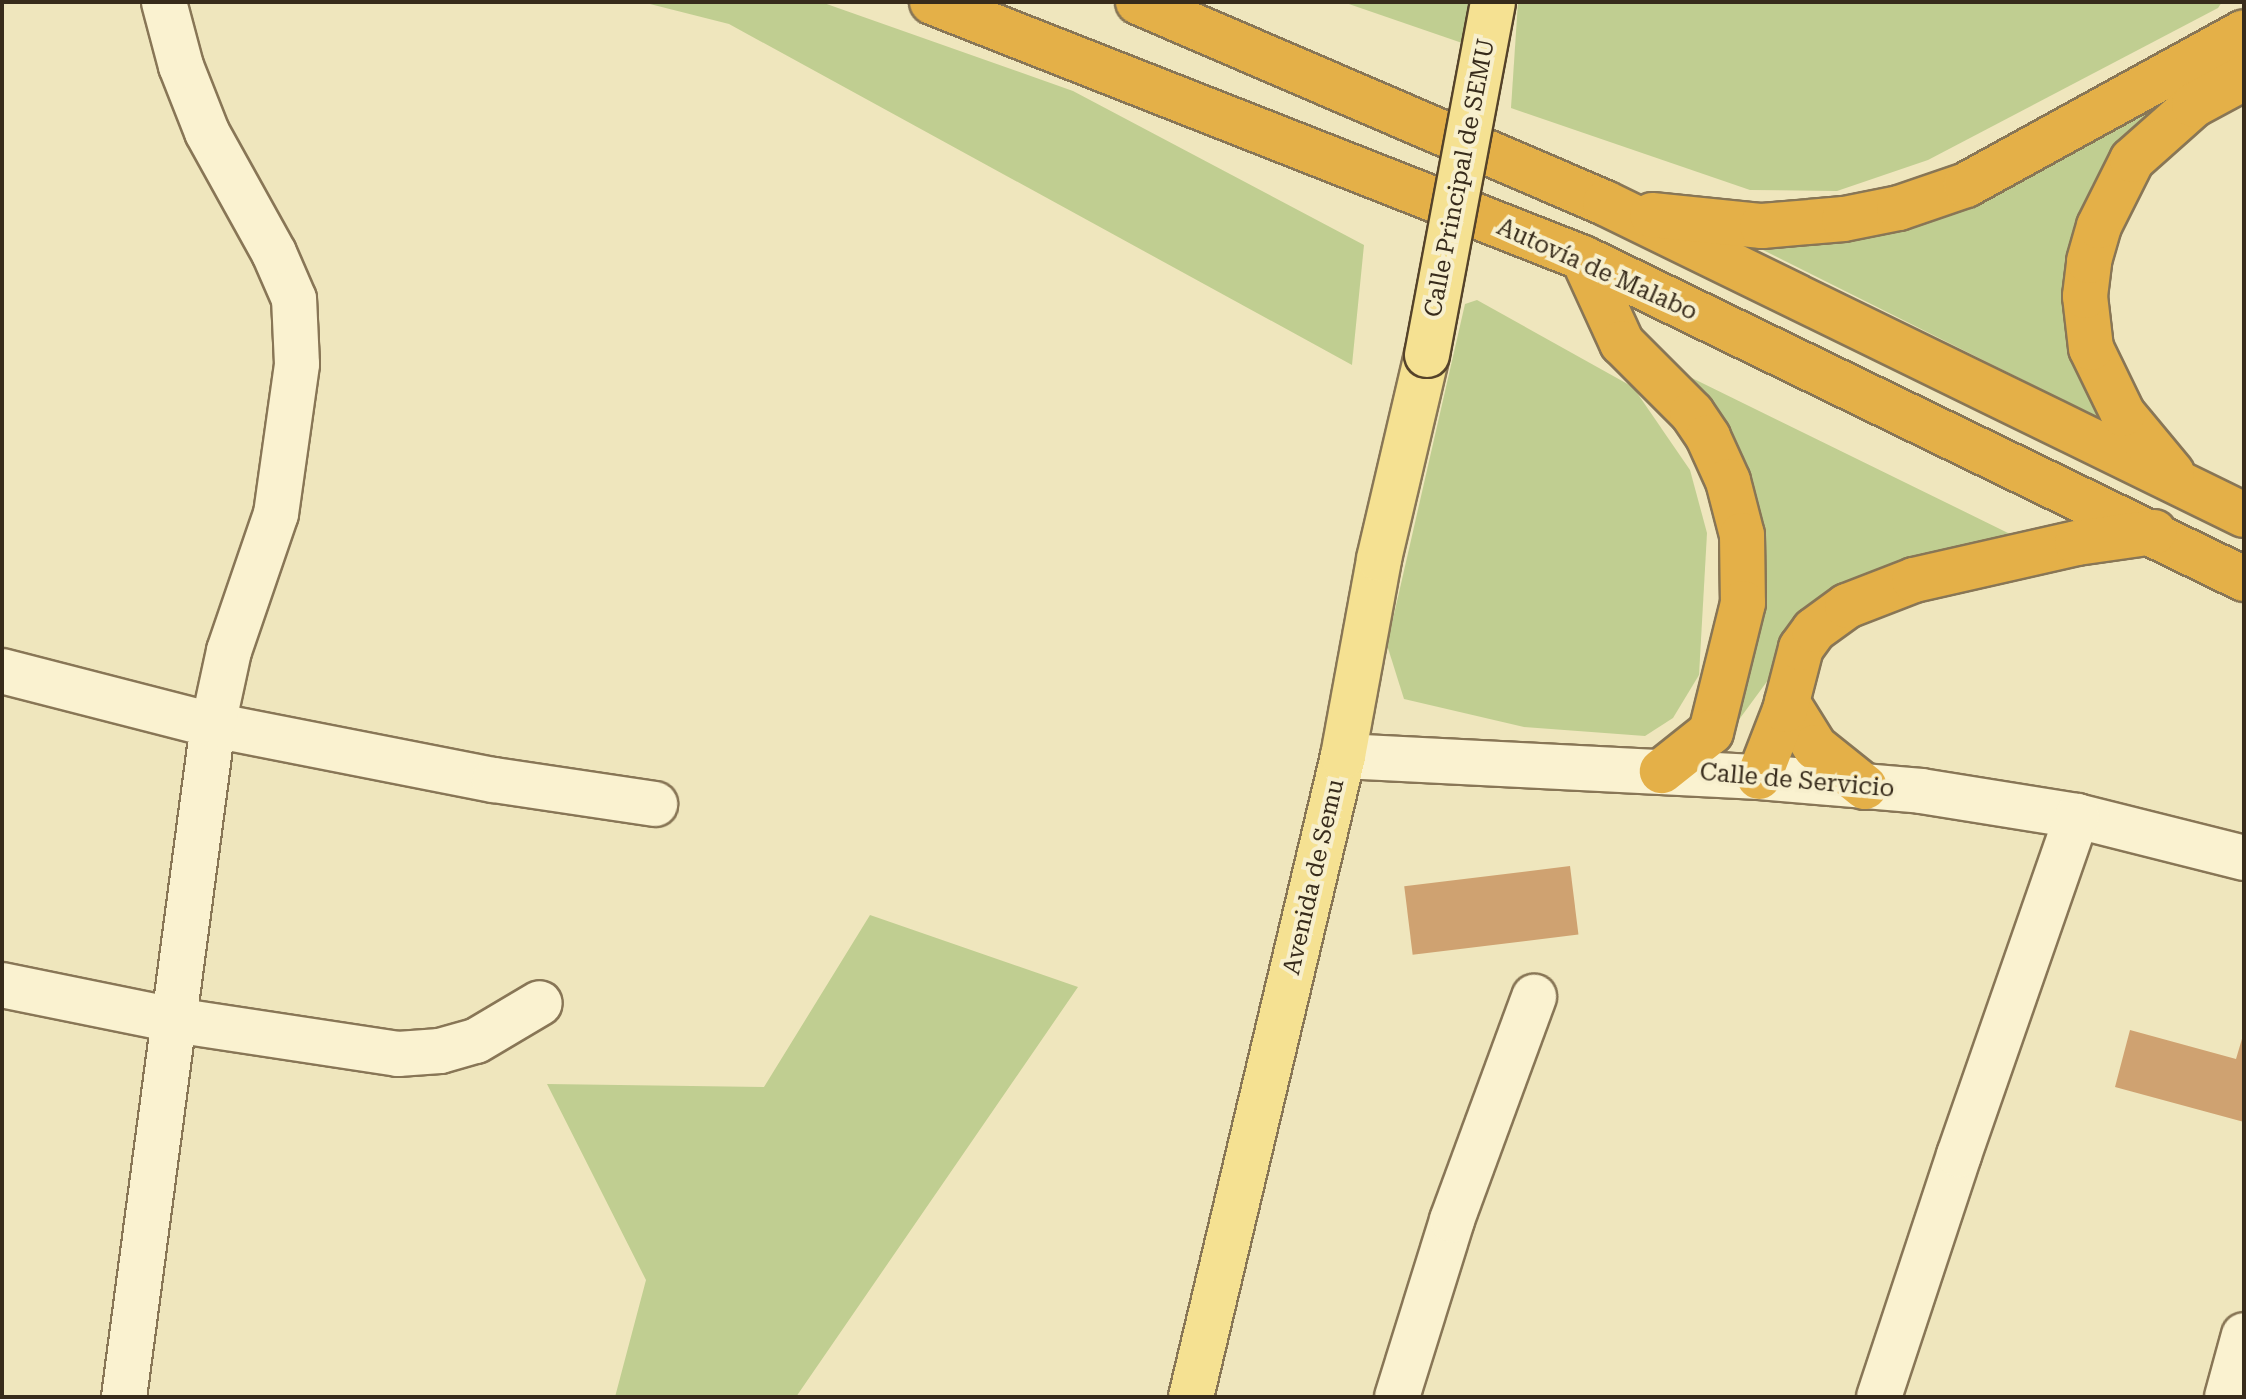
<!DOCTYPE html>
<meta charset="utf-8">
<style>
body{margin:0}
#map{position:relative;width:2246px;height:1399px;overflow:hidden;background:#efe6bd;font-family:"Roboto Serif",serif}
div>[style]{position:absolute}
.green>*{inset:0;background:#c0ce91}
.building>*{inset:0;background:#cfa271;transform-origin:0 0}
.roads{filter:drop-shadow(2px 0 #887656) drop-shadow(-2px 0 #887656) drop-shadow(0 2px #887656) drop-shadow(0 -2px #887656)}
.minor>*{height:44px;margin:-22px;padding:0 22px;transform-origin:22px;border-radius:22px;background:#faf2d0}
.major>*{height:44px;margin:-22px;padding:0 22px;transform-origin:22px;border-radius:22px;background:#f5e192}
.highway>*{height:44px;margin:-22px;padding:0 22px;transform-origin:22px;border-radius:22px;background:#e4b048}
.bridges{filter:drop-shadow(2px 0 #55432a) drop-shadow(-2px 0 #55432a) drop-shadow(0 2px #55432a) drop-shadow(0 -2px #55432a)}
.major-bridge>*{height:44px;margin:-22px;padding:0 22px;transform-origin:22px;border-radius:22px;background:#f5e192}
span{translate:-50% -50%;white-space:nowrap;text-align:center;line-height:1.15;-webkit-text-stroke:8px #f7efcd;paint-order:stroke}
.street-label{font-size:24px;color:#372b1b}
.frame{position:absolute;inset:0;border:4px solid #372b1b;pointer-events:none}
</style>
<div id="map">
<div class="green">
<i style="clip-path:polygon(642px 2px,821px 2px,1073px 91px,1364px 245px,1352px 365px,729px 24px)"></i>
<i style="clip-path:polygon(1343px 2px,1483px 2px,1465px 44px)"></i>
<i style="clip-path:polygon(1518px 2px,2222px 2px,2218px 8px,1928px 160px,1837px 191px,1750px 190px,1511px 108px)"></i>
<i style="clip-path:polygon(2244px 53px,2151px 110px,2092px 185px,2069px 256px,2109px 423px,1721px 229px,1860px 223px)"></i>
<i style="clip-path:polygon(1477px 300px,1633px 387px,1690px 470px,1707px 533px,1699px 675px,1673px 718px,1645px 736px,1524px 727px,1404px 699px,1387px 645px,1465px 304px)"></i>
<i style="clip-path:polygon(1639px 352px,2053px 555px,1821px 608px,1738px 721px,1757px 549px)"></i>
<i style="clip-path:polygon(870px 915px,1078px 987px,796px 1397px,615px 1397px,646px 1280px,547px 1084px,764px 1087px)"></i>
</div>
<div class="building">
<i style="left:1570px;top:866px;width:69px;height:167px;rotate:83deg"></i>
<i style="clip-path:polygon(2130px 1030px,2236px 1059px,2244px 1032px,2244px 1122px,2115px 1087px)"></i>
</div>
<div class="roads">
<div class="minor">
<i style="left:2px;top:671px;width:218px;rotate:14.4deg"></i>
<i style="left:213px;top:725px;width:286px;rotate:11.1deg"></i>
<i style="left:494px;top:780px;width:163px;rotate:8.5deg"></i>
<i style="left:1343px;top:756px;width:417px;rotate:2.9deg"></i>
<i style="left:1759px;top:777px;width:163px;rotate:4.9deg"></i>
<i style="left:1921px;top:791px;width:158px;rotate:9.1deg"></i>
<i style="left:2077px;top:816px;width:172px;rotate:14.1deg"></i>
<i style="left:2px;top:985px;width:176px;rotate:11.5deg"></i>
<i style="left:174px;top:1020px;width:227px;rotate:8.6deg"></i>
<i style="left:398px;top:1054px;width:42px;rotate:-4.1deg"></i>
<i style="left:440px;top:1051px;width:37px;rotate:-16deg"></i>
<i style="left:476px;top:1041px;width:74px;rotate:-30.7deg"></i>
<i style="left:124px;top:1397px;width:678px;rotate:-82.46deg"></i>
<i style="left:213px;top:725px;width:76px;rotate:-77.8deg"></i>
<i style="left:229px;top:651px;width:145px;rotate:-71.1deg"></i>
<i style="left:276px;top:514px;width:151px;rotate:-82deg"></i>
<i style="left:297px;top:364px;width:65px;rotate:-92.6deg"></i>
<i style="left:294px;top:299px;width:50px;rotate:-113.5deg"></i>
<i style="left:274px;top:253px;width:138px;rotate:-119deg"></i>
<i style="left:207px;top:132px;width:71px;rotate:-111.5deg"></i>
<i style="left:181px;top:66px;width:66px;rotate:-104.9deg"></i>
<i style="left:1397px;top:1397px;width:185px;rotate:-72.7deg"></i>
<i style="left:1452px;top:1220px;width:238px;rotate:-69.8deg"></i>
<i style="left:1879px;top:1397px;width:255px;rotate:-71.7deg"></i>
<i style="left:1959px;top:1155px;width:359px;rotate:-70.8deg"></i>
<i style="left:2227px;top:1397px;width:64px;rotate:-74.7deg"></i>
</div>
<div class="major">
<i style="left:1191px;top:1397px;width:659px;rotate:-76.66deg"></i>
<i style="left:1343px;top:756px;width:200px;rotate:-79.6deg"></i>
<i style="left:1379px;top:559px;width:210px;rotate:-76.8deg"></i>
</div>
<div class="highway">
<i style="left:932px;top:2px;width:700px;rotate:21.47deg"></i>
<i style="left:1583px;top:258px;width:735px;rotate:25.9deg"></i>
<i style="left:1138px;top:2px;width:508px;rotate:23.29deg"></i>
<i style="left:1605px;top:203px;width:711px;rotate:26.02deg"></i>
<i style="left:1652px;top:215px;width:111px;rotate:5.7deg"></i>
<i style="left:1762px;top:226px;width:82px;rotate:-4.9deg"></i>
<i style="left:1844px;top:219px;width:56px;rotate:-11.3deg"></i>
<i style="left:1899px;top:208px;width:71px;rotate:-18.9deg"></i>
<i style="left:1966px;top:185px;width:317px;rotate:-28.8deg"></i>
<i style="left:1583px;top:258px;width:94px;rotate:65.4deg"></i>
<i style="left:1622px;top:343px;width:99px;rotate:45deg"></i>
<i style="left:1692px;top:413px;width:29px;rotate:56deg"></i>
<i style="left:1708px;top:437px;width:48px;rotate:65.6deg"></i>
<i style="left:1728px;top:481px;width:56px;rotate:75.5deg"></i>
<i style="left:1742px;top:535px;width:68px;rotate:89.2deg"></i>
<i style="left:1743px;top:603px;width:133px;rotate:103.9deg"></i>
<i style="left:1711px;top:732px;width:63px;rotate:141.5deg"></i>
<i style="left:2172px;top:473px;width:77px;rotate:-129.7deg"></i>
<i style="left:2123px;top:414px;width:73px;rotate:-115.9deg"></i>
<i style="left:2091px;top:348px;width:52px;rotate:-96.6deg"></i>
<i style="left:2085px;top:296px;width:35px;rotate:-83deg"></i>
<i style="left:2089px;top:261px;width:36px;rotate:-74deg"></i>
<i style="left:2099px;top:226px;width:74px;rotate:-63.4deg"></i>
<i style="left:2132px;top:160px;width:83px;rotate:-41.6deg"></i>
<i style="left:2194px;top:105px;width:57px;rotate:-28.4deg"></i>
<i style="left:1787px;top:702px;width:53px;rotate:58.1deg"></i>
<i style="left:1815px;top:747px;width:64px;rotate:38.7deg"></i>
<i style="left:1759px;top:777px;width:72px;rotate:-68.8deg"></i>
<i style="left:1785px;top:710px;width:64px;rotate:-75.5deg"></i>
<i style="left:1801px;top:648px;width:22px;rotate:-54deg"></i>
<i style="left:1814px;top:630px;width:41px;rotate:-36deg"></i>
<i style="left:1847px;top:606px;width:72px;rotate:-21.2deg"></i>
<i style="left:1914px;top:580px;width:167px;rotate:-12.8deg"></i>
<i style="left:2077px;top:543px;width:78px;rotate:-8.1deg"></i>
</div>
</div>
<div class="bridges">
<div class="major-bridge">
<i style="left:1427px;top:355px;width:358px;rotate:-79.4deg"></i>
</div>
</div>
<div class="street-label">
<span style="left:1460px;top:178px;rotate:-79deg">Calle Principal de SEMU</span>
<span style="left:1597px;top:270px;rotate:24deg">Autovía de Malabo</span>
<span style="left:1797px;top:781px;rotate:5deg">Calle de Servicio</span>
<span style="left:1314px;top:877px;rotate:-77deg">Avenida de Semu</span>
</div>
<div class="frame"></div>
</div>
